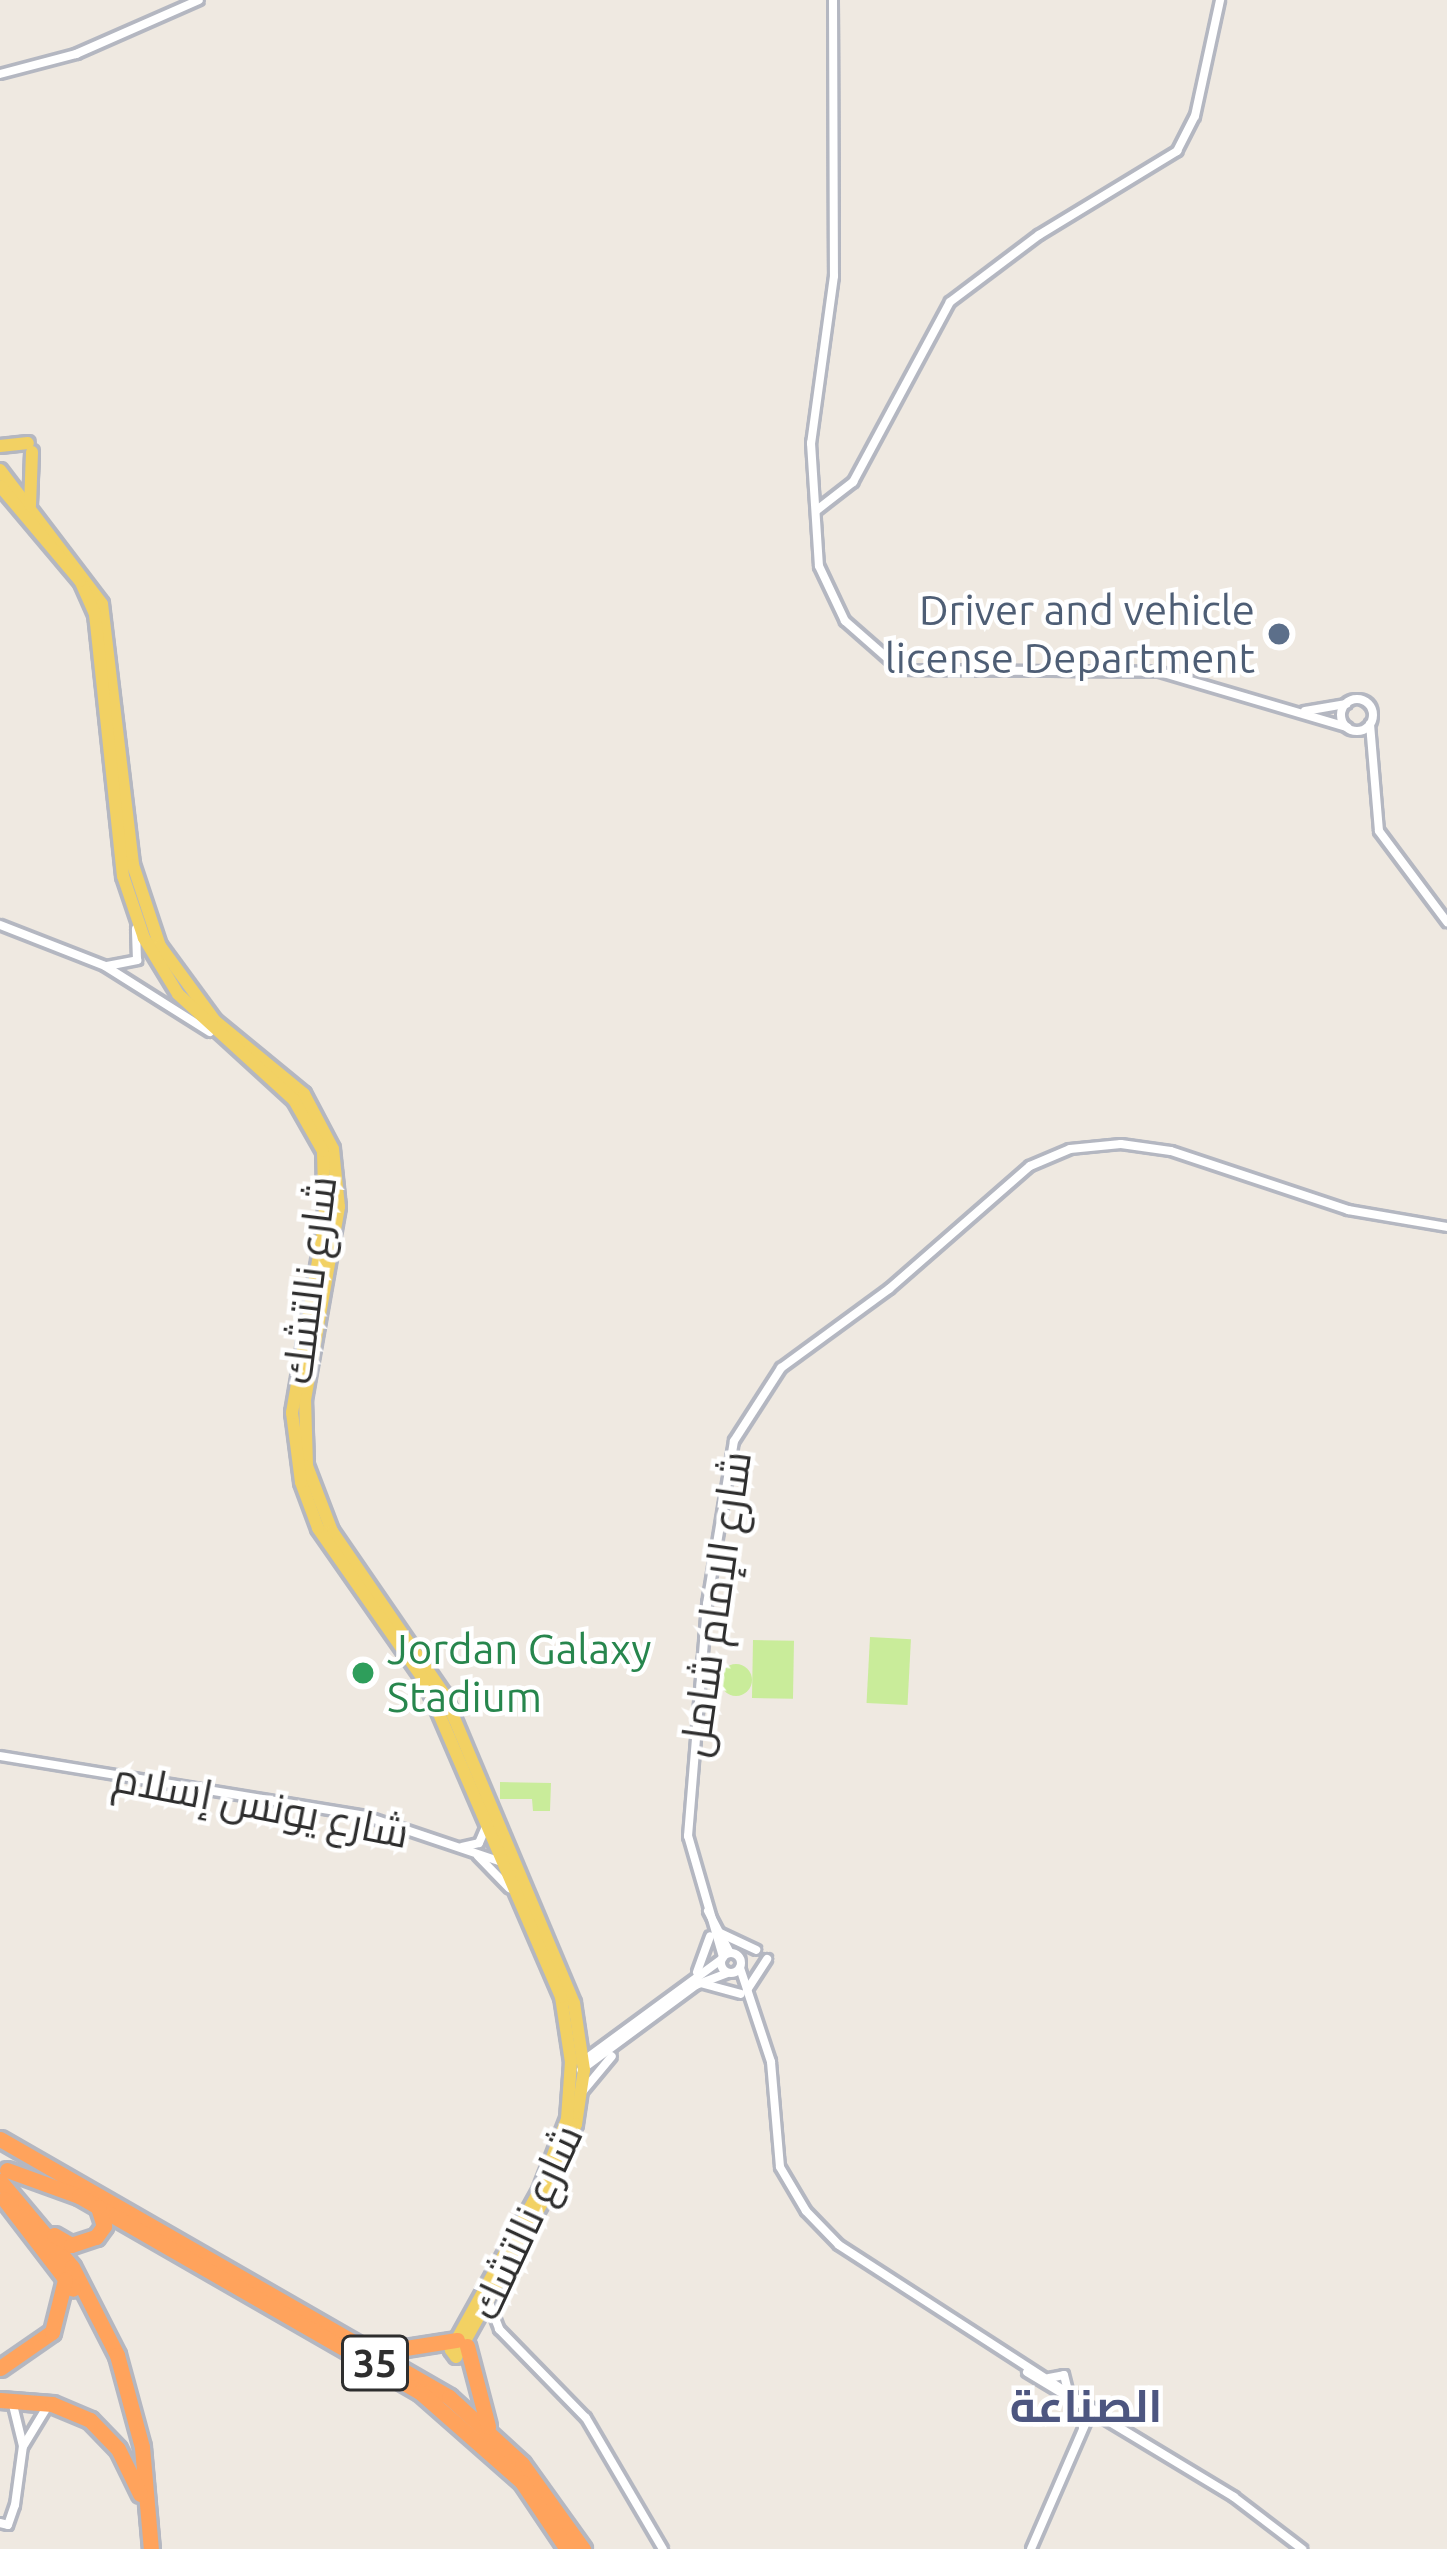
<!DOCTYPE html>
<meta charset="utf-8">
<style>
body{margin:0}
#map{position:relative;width:1447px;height:2549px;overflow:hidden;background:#efe9e1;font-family:Ubuntu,Cairo,sans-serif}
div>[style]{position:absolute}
.pitch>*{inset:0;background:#c9ec9a;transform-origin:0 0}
.round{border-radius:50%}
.roads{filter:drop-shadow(3px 0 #b4b7c1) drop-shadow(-3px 0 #b4b7c1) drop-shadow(0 3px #b4b7c1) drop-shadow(0 -3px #b4b7c1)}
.minor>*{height:8px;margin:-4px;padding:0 4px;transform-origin:4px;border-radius:4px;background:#fff}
.minor>.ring{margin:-4px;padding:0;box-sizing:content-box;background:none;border:8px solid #fff;border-radius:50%}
.major>*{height:12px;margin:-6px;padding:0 6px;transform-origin:6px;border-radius:6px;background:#f2d163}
.highway>*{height:15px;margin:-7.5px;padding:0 7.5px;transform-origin:7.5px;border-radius:7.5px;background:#ffa35c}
.dots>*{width:33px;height:33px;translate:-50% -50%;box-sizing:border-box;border:6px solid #fff;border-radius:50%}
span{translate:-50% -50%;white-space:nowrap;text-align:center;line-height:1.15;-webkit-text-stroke:9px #fff;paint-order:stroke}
.shield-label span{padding:3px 9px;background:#fff;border:3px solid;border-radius:9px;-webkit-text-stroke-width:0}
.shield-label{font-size:39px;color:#2e2e2e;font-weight:700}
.service-label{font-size:42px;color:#4e5e75}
.right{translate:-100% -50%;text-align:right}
.street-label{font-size:42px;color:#2e2e2e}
.leisure-label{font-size:42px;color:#27864d}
.left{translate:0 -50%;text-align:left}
.neighbourhood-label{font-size:45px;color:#4d5680;font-weight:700}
</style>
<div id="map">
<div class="pitch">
<i style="left:870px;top:1637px;width:41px;height:66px;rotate:3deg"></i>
<i style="left:753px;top:1640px;width:41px;height:58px;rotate:1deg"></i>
<i class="round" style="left:720px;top:1664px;width:32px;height:32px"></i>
<i style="clip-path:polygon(500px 1782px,551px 1783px,550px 1811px,533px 1811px,532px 1799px,500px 1799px)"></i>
</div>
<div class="roads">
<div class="minor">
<i style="left:833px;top:0;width:276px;rotate:89.8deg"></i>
<i style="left:834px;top:276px;width:169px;rotate:97.8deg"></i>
<i style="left:811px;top:443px;width:123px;rotate:86.3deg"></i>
<i style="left:819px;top:566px;width:61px;rotate:64.7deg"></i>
<i style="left:845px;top:621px;width:74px;rotate:41.2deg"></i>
<i style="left:901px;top:670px;width:259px;rotate:0.4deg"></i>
<i style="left:1160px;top:672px;width:195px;rotate:16.4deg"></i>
<i style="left:0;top:74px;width:79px;rotate:-14.7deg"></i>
<i style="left:76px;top:54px;width:134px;rotate:-23.7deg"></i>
<i style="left:817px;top:510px;width:46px;rotate:-37.9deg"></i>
<i style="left:853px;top:482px;width:204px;rotate:-61.7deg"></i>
<i style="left:950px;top:302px;width:111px;rotate:-37deg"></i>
<i style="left:1039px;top:235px;width:162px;rotate:-31.3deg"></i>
<i style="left:1177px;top:151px;width:39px;rotate:-63deg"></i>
<i style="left:1195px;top:116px;width:119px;rotate:-77.8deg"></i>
<i class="ring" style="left:1341px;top:699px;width:24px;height:24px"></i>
<i style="left:1305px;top:711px;width:42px;rotate:-9.7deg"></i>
<i style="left:1370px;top:724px;width:107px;rotate:85.2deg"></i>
<i style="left:1379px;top:831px;width:114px;rotate:53.2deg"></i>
<i style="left:0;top:925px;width:113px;rotate:21.3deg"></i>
<i style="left:105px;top:966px;width:124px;rotate:32.2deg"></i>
<i style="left:107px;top:966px;width:31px;rotate:-11deg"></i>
<i style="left:137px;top:960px;width:31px;rotate:-92deg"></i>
<i style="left:0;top:1756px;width:370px;rotate:9.3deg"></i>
<i style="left:365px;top:1816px;width:145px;rotate:18.6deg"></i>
<i style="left:462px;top:1847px;width:17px;rotate:-13deg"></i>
<i style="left:479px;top:1843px;width:15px;rotate:-67deg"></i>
<i style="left:478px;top:1856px;width:45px;rotate:45.9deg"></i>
<i style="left:708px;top:1911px;width:47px;rotate:62.4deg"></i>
<i style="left:720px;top:1933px;width:40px;rotate:25deg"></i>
<i class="ring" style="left:721px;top:1953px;width:12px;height:12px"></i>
<i style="left:723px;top:1957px;width:126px;rotate:-106.1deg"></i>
<i style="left:688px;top:1836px;width:233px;rotate:-85.3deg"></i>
<i style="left:707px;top:1604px;width:165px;rotate:-80.6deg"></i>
<i style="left:734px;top:1441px;width:87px;rotate:-57.2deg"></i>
<i style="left:781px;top:1368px;width:134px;rotate:-36.2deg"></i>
<i style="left:889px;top:1289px;width:187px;rotate:-41.1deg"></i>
<i style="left:1030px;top:1166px;width:43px;rotate:-23deg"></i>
<i style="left:1070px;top:1149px;width:51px;rotate:-5.6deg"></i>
<i style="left:1121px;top:1144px;width:50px;rotate:8deg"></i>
<i style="left:1171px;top:1151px;width:187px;rotate:18.4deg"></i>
<i style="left:1348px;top:1210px;width:100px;rotate:9.7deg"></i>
<i style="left:740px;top:1968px;width:99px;rotate:71.7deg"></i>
<i style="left:771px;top:2062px;width:105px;rotate:85.1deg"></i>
<i style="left:780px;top:2167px;width:51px;rotate:59.4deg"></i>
<i style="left:806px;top:2211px;width:47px;rotate:45.9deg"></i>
<i style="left:839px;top:2245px;width:331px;rotate:32.9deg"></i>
<i style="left:697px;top:1972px;width:38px;rotate:-70deg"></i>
<i style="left:704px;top:1984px;width:38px;rotate:15deg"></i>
<i style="left:747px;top:1990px;width:37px;rotate:-57deg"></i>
<i style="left:583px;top:2061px;width:172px;rotate:-36.3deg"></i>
<i style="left:581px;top:2070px;width:143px;rotate:-36.5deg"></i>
<i style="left:696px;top:1985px;width:33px;rotate:-21deg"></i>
<i style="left:583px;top:2091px;width:45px;rotate:-50.4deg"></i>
<i style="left:490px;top:2305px;width:26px;rotate:69deg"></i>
<i style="left:499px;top:2329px;width:124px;rotate:45.7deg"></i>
<i style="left:586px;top:2418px;width:152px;rotate:59.6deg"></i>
<i style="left:1027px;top:2372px;width:242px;rotate:31.1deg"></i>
<i style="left:1234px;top:2497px;width:86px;rotate:37.4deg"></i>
<i style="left:1049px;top:2378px;width:15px;rotate:-11deg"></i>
<i style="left:1064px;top:2375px;width:16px;rotate:76deg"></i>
<i style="left:24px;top:2445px;width:44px;rotate:-58.8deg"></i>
<i style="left:0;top:2523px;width:8px;rotate:14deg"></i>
<i style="left:8px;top:2525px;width:21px;rotate:-71deg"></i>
<i style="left:15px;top:2505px;width:60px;rotate:-82.3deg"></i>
<i style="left:23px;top:2446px;width:46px;rotate:-103.7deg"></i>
<i style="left:1031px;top:2549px;width:148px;rotate:-66.5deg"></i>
</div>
<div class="major">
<i style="left:0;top:446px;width:28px;rotate:-6deg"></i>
<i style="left:0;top:470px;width:168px;rotate:52.7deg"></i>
<i style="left:102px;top:604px;width:263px;rotate:83.2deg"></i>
<i style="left:133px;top:865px;width:85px;rotate:71.6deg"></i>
<i style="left:160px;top:946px;width:93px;rotate:53.7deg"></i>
<i style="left:215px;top:1021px;width:115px;rotate:39.4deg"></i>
<i style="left:304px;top:1094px;width:62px;rotate:62.2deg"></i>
<i style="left:333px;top:1149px;width:58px;rotate:84.1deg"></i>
<i style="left:339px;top:1207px;width:195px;rotate:100deg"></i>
<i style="left:305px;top:1399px;width:67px;rotate:88.3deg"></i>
<i style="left:307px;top:1466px;width:70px;rotate:69deg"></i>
<i style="left:332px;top:1531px;width:198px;rotate:55.5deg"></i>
<i style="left:444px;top:1694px;width:335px;rotate:67.2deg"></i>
<i style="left:574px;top:2003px;width:68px;rotate:81.5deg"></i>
<i style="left:584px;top:2070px;width:55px;rotate:98.4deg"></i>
<i style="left:576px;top:2124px;width:78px;rotate:112.6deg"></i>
<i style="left:546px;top:2196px;width:184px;rotate:119.2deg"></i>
<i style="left:456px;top:2357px;width:9px;rotate:-126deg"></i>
<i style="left:451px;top:2350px;width:182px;rotate:-61deg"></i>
<i style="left:539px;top:2191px;width:77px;rotate:-68.7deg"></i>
<i style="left:567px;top:2119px;width:57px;rotate:-86deg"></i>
<i style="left:571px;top:2062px;width:66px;rotate:-98.7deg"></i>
<i style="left:561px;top:1997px;width:342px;rotate:-113.3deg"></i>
<i style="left:426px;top:1683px;width:189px;rotate:-124.9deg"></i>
<i style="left:318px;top:1528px;width:49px;rotate:-110.3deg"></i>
<i style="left:301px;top:1482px;width:70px;rotate:-97.4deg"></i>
<i style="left:292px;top:1413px;width:196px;rotate:-80.3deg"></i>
<i style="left:325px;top:1220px;width:69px;rotate:-91.7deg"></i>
<i style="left:323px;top:1151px;width:59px;rotate:-119.6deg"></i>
<i style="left:294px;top:1100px;width:157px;rotate:-137.6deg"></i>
<i style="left:178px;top:994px;width:66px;rotate:-121.3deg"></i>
<i style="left:144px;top:938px;width:65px;rotate:-108.7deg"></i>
<i style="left:123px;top:876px;width:263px;rotate:-96.1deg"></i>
<i style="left:95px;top:614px;width:36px;rotate:-114deg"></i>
<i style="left:80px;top:581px;width:124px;rotate:-130.1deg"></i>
<i style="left:30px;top:505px;width:53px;rotate:-87.8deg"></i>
</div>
<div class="highway">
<i style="left:0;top:2139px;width:518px;rotate:29.88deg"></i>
<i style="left:449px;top:2397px;width:99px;rotate:42.5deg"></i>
<i style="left:522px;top:2464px;width:105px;rotate:54.3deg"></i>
<i style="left:7px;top:2170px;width:77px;rotate:19.9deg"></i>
<i style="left:79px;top:2196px;width:393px;rotate:29.9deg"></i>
<i style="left:420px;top:2392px;width:136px;rotate:41.4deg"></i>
<i style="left:522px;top:2482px;width:81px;rotate:56.1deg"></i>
<i style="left:0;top:2181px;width:112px;rotate:50.1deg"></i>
<i style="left:72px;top:2267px;width:99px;rotate:62.9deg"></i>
<i style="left:117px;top:2355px;width:95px;rotate:74.8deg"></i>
<i style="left:142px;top:2447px;width:102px;rotate:85deg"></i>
<i style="left:4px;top:2199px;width:113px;rotate:52.5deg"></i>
<i style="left:54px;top:2235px;width:20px;rotate:30deg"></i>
<i style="left:71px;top:2245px;width:26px;rotate:-18deg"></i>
<i style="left:96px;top:2237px;width:14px;rotate:-54deg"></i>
<i style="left:104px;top:2226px;width:20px;rotate:-108deg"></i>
<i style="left:467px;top:2346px;width:83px;rotate:75.3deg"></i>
<i style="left:380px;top:2352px;width:78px;rotate:-8.9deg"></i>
<i style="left:0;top:2368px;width:63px;rotate:-34.7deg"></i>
<i style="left:52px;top:2332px;width:54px;rotate:-76deg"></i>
<i style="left:0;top:2400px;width:52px;rotate:4.4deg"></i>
<i style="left:52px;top:2404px;width:41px;rotate:22.8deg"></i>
<i style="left:90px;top:2420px;width:40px;rotate:46deg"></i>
<i style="left:118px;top:2449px;width:50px;rotate:63.9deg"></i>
</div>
</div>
<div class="dots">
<i style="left:1279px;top:634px;background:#5c6f8a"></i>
<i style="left:363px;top:1673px;background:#2e9e5b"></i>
</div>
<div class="shield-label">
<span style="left:375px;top:2363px">35</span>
</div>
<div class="service-label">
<span class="right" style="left:1255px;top:634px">Driver and vehicle<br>license Department</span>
</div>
<div class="street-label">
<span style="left:309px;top:1280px;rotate:-83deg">شارع نالتشك</span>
<span style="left:715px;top:1604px;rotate:-82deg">شارع الإمام شامل</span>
<span style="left:261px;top:1805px;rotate:11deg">شارع يونس إسلام</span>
<span style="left:526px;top:2222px;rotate:-65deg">شارع نالتشك</span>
</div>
<div class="leisure-label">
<span class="left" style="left:387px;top:1673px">Jordan Galaxy<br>Stadium</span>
</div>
<div class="neighbourhood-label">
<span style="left:1086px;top:2406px">الصناعة</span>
</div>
</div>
